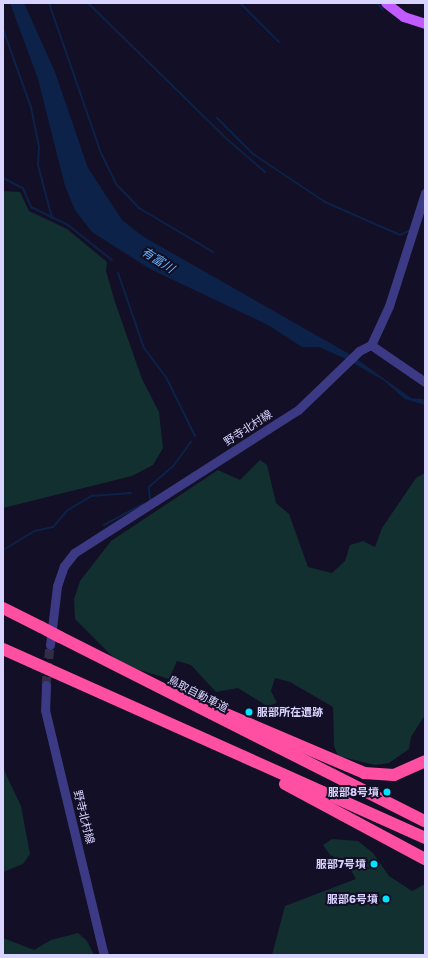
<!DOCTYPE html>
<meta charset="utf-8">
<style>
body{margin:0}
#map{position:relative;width:428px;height:958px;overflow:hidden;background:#130f26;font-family:"Golos Text","Noto Sans JP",sans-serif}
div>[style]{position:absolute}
.green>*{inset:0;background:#12302f}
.water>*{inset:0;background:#0c2248}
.stream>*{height:2px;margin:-1px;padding:0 1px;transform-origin:1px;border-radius:1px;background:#0c2248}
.minor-tunnel>*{height:9px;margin-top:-4.5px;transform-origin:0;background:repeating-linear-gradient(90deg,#312d47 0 9px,transparent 0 13.5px)}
.minor>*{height:9px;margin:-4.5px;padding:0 4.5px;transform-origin:4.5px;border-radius:4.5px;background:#3d3a85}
.major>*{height:10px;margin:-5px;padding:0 5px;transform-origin:5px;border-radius:5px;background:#c25bff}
.highway>*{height:12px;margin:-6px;padding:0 6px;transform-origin:6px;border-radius:6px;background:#ff4fa3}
.highway-bridge>*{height:12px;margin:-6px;padding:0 6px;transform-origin:6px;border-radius:6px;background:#ff4fa3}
.dots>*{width:11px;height:11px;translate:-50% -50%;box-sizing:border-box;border:2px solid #130f26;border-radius:50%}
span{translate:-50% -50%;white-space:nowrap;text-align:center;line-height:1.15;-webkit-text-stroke:4px #130f26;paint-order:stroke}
.street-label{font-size:11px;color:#d9d4ff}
.poi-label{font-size:11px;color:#d9d4ff;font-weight:700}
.left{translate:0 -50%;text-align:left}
.right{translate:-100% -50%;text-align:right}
.water-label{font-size:12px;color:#62b6ff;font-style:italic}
.frame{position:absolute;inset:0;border:4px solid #d9d4ff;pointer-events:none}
</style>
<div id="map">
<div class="green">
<i style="clip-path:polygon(3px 191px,20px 192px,29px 211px,67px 229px,107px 262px,106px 271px,115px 302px,142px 379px,159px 412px,163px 448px,153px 465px,132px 476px,3px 508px)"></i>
<i style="clip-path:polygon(260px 460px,267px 465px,276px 503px,289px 514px,308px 567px,332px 573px,345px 561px,350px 545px,363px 541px,375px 547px,382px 528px,416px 478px,425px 473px,425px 715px,411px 737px,409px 749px,389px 763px,375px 765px,338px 756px,334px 746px,333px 707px,290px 682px,275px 678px,271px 691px,277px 703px,267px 706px,238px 688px,216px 692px,191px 665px,177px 661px,169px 679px,120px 664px,75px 619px,74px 599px,80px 581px,111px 541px,218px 470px,240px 480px)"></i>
<i style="clip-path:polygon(3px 768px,21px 806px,30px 854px,23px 864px,3px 872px)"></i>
<i style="clip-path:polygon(332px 839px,358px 841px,373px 853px,389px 876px,412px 891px,425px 884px,425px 955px,272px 955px,285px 906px,356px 879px,347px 863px,330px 855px,323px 845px)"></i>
<i style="clip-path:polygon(78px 933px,87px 941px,94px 955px,3px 955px,3px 938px,34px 950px,51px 940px)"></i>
</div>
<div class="water">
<i style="clip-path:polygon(10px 3px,24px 3px,55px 72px,88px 168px,122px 220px,144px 237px,351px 355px,411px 398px,423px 399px,425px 405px,405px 399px,383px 380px,346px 359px,319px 347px,302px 347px,268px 325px,150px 269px,92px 232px,75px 210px,65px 186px,38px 79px)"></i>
</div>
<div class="stream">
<i style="left:49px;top:3px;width:159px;rotate:70.9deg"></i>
<i style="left:101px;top:153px;width:34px;rotate:64deg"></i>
<i style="left:116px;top:184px;width:33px;rotate:46deg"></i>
<i style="left:139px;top:208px;width:86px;rotate:30.7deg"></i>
<i style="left:88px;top:3px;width:196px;rotate:44.4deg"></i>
<i style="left:228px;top:140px;width:49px;rotate:40.9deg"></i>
<i style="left:240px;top:3px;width:55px;rotate:45deg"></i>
<i style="left:377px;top:3px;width:9px;rotate:49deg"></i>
<i style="left:3px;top:29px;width:83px;rotate:70.3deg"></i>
<i style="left:31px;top:107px;width:41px;rotate:78.7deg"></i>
<i style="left:39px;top:147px;width:18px;rotate:93deg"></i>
<i style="left:38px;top:165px;width:55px;rotate:75.2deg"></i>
<i style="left:217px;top:118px;width:51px;rotate:45deg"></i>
<i style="left:253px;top:154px;width:87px;rotate:33.7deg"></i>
<i style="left:325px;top:202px;width:82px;rotate:23.7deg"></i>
<i style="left:400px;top:235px;width:10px;rotate:-24deg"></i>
<i style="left:3px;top:178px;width:22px;rotate:27deg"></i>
<i style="left:23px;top:188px;width:21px;rotate:67deg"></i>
<i style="left:31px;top:207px;width:41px;rotate:25.9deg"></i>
<i style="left:68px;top:225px;width:56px;rotate:38.5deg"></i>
<i style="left:118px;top:273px;width:79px;rotate:70.9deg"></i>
<i style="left:144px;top:348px;width:36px;rotate:53deg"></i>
<i style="left:166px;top:377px;width:66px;rotate:63.8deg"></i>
<i style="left:150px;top:499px;width:12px;rotate:-95deg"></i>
<i style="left:149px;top:487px;width:33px;rotate:-41deg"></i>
<i style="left:174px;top:465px;width:29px;rotate:-54deg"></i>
<i style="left:104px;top:525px;width:44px;rotate:-28.3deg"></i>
<i style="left:3px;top:550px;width:37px;rotate:-31deg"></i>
<i style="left:35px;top:531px;width:18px;rotate:-13deg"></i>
<i style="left:53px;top:527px;width:23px;rotate:-49deg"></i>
<i style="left:68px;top:510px;width:27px;rotate:-31deg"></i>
<i style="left:91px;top:496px;width:40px;rotate:-4.3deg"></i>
</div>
<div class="minor-tunnel">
<i style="left:46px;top:685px;width:40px;rotate:-84.3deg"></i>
</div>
<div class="minor">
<i style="left:371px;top:345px;width:65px;rotate:34.4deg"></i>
<i style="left:50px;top:645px;width:59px;rotate:-83.2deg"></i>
<i style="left:57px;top:586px;width:21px;rotate:-71deg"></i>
<i style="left:64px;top:566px;width:16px;rotate:-52deg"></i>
<i style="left:74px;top:553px;width:266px;rotate:-32.6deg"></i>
<i style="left:298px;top:410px;width:85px;rotate:-44deg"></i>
<i style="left:359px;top:351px;width:13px;rotate:-27deg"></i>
<i style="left:371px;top:345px;width:43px;rotate:-65.2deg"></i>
<i style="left:389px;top:306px;width:119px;rotate:-72.3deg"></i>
<i style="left:46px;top:685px;width:25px;rotate:92deg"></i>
<i style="left:45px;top:710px;width:252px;rotate:76.5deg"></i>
</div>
<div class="major">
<i style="left:386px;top:3px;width:23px;rotate:38deg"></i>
<i style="left:404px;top:17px;width:22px;rotate:18deg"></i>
</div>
<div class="highway">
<i style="left:3px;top:608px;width:42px;rotate:26.6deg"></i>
<i style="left:60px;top:637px;width:409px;rotate:26.8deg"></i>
<i style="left:3px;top:649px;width:462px;rotate:24.1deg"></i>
<i style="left:226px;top:714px;width:150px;rotate:23.1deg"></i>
<i style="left:364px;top:773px;width:30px;rotate:4deg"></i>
<i style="left:394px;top:775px;width:34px;rotate:-24deg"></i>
<i style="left:285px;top:784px;width:159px;rotate:28.2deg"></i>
</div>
<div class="highway-bridge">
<i style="left:41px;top:627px;width:21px;rotate:28deg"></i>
</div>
<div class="dots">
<i style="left:249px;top:712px;background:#00e5ff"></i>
<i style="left:387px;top:792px;background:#00e5ff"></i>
<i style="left:374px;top:864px;background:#00e5ff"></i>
<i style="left:386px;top:899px;background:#00e5ff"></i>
</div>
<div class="street-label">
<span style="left:248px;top:428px;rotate:-33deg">野寺北村線</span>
<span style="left:198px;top:694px;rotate:27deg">鳥取自動車道</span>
<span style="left:84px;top:817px;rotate:76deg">野寺北村線</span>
</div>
<div class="poi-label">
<span class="left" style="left:257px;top:712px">服部所在遺跡</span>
<span class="right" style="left:379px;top:792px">服部8号墳</span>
<span class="right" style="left:366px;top:864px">服部7号墳</span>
<span class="right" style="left:378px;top:899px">服部6号墳</span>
</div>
<div class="water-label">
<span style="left:158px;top:260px;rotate:33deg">有富川</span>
</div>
<div class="frame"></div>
</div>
